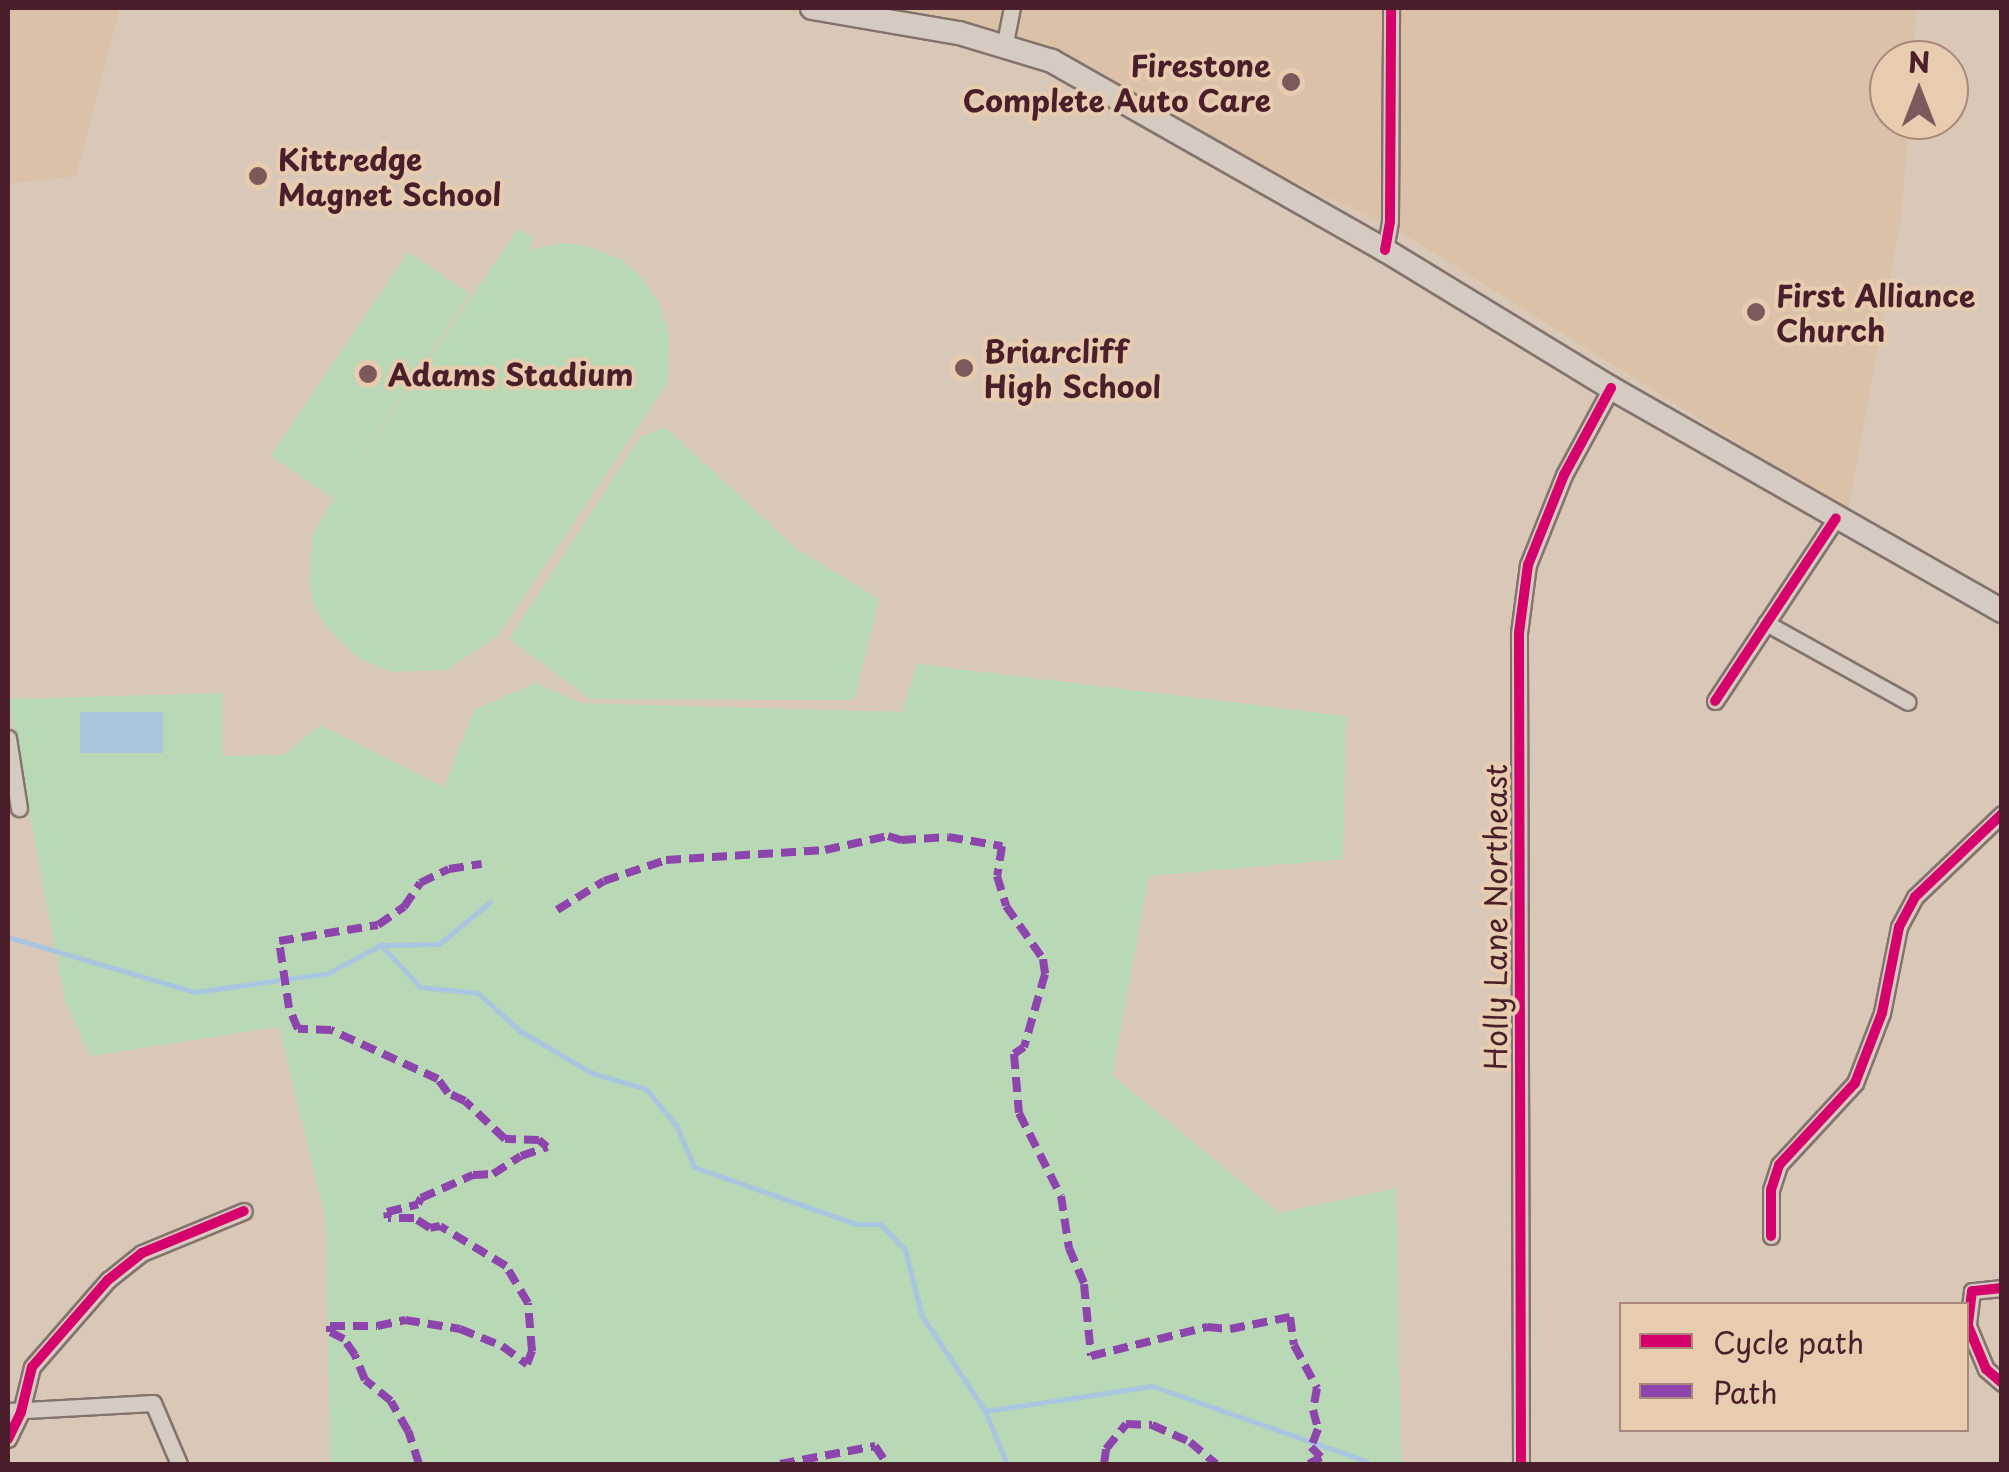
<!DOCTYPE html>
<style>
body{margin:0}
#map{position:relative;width:2009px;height:1472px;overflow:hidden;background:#d9c8b7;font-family:"Playpen Sans",sans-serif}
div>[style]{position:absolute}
.built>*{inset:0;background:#dcc1a9}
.green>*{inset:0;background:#b9d8b5;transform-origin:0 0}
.water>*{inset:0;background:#a9c5df;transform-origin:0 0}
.stream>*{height:5px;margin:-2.5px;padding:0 2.5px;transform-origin:2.5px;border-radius:2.5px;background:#a9c5df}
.roads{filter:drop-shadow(2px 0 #83736d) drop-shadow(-2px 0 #83736d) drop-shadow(0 2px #83736d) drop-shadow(0 -2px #83736d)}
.minor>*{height:15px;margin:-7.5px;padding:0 7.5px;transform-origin:7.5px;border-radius:7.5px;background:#d6cbc0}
.secondary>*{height:22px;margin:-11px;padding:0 11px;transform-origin:11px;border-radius:11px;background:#d6cbc0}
.quiet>*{height:8px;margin-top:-4px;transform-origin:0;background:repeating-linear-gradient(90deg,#8e44ad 0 15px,transparent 0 23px)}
.cycleway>*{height:10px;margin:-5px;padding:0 5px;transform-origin:5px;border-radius:5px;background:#d6006c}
.dots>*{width:28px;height:28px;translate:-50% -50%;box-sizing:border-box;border:5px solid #e8ccaf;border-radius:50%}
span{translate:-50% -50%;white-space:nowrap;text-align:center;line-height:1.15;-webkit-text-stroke:8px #e8ccaf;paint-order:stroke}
.poi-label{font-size:30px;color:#4a1f2b;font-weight:700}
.right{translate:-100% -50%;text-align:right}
.left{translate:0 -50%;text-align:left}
.street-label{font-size:30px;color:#4a1f2b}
.frame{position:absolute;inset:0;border:10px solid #4a1f2b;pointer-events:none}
.legend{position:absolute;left:1619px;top:1302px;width:350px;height:130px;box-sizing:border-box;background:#e8ccaf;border:2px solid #a9877a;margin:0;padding:12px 18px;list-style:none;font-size:30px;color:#4a1f2b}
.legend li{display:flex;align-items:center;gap:20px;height:50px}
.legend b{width:50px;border:2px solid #a9877a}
.north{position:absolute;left:1869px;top:40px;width:100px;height:100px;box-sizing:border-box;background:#e8ccaf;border:2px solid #a9877a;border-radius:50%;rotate:0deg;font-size:28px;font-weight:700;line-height:40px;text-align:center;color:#4a1f2b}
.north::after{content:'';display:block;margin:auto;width:35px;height:45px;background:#7c5a5c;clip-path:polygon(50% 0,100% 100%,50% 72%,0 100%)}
</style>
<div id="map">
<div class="built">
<i style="clip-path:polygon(8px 8px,120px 8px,76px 176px,8px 184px)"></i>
<i style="clip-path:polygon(765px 8px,1917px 8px,1913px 60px,1889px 60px,1889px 120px,1909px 120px,1901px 219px,1848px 512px,1394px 228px,1029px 57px,897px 26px)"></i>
</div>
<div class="green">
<i style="clip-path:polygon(518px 229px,534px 238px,528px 250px,561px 243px,584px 245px,622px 260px,637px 272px,659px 303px,669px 336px,668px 382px,498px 636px,446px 670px,390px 672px,357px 657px,325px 626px,313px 603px,309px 579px,312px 536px,341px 486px)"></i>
<i style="left:408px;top:252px;width:75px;height:246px;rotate:34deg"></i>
<i style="clip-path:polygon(665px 427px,797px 549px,879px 599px,854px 700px,590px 699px,509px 639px,640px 437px)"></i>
<i style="clip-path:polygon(917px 664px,1346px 716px,1343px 859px,1149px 876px,1112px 1075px,1279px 1213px,1396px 1188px,1401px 1464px,330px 1464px,325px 1217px,279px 1027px,90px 1056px,65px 1002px,8px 699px,223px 693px,223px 756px,283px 755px,321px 725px,444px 787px,474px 710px,536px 683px,580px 703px,902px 712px)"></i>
</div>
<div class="water">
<i style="left:163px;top:712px;width:41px;height:83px;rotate:90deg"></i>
</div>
<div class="stream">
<i style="left:8px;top:937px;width:195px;rotate:16.4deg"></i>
<i style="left:195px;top:992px;width:134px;rotate:-8.1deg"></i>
<i style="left:328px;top:973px;width:60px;rotate:-27.8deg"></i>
<i style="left:381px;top:945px;width:57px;rotate:47.1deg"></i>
<i style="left:420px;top:987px;width:58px;rotate:5.9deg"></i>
<i style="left:478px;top:993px;width:57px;rotate:42.1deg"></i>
<i style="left:520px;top:1031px;width:83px;rotate:30.3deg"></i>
<i style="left:592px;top:1073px;width:56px;rotate:16.5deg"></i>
<i style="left:646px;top:1089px;width:47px;rotate:50.2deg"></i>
<i style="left:676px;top:1125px;width:46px;rotate:66.8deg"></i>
<i style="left:694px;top:1167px;width:172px;rotate:19.4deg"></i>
<i style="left:856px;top:1224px;width:24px"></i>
<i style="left:880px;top:1224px;width:36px;rotate:46deg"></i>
<i style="left:905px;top:1250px;width:68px;rotate:75.6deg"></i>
<i style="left:922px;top:1316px;width:114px;rotate:56.4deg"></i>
<i style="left:985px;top:1411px;width:57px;rotate:67.5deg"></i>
<i style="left:381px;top:945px;width:58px;rotate:-1deg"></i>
<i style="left:439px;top:944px;width:66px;rotate:-39.5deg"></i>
<i style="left:985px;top:1411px;width:169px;rotate:-8.5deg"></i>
<i style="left:1152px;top:1386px;width:227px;rotate:19.3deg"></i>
</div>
<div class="roads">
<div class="minor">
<i style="left:1005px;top:43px;width:36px;rotate:-79deg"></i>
<i style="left:1385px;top:250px;width:29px;rotate:-80deg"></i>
<i style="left:1390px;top:221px;width:213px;rotate:-89.7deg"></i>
<i style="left:1766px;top:623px;width:162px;rotate:29.1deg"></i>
<i style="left:1715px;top:701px;width:219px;rotate:-56.5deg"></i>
<i style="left:8px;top:738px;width:71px;rotate:81.1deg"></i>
<i style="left:1771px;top:1236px;width:46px;rotate:-90deg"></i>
<i style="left:1771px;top:1190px;width:26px;rotate:-72deg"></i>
<i style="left:1779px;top:1165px;width:112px;rotate:-47.2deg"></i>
<i style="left:1855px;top:1083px;width:75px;rotate:-68.9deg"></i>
<i style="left:1882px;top:1013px;width:88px;rotate:-78.8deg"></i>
<i style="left:1899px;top:927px;width:34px;rotate:-62deg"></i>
<i style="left:1915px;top:897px;width:120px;rotate:-43.7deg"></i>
<i style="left:2002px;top:1288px;width:30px;rotate:174deg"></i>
<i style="left:1972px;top:1291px;width:35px;rotate:97deg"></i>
<i style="left:1968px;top:1326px;width:47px;rotate:67.3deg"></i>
<i style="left:1986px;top:1369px;width:21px;rotate:41deg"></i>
<i style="left:8px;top:1411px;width:145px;rotate:-3.2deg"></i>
<i style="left:153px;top:1403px;width:66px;rotate:66.9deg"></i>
<i style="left:8px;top:1439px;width:30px;rotate:-64deg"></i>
<i style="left:21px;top:1412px;width:46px;rotate:-76.3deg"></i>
<i style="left:32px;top:1367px;width:116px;rotate:-48.9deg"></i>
<i style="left:108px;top:1280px;width:43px;rotate:-38.5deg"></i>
<i style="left:142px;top:1253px;width:110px;rotate:-22.4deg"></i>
<i style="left:1521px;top:1464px;width:831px;rotate:-90.14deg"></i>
<i style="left:1519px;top:633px;width:69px;rotate:-82.5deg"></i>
<i style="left:1528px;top:565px;width:97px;rotate:-68.2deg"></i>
<i style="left:1564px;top:475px;width:99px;rotate:-61.6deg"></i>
</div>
<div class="secondary">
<i style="left:812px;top:8px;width:149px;rotate:9.7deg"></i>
<i style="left:959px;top:33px;width:97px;rotate:16.8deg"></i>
<i style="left:1052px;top:61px;width:383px;rotate:29.6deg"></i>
<i style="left:1385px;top:250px;width:265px;rotate:31.4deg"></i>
<i style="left:1611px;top:388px;width:450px;rotate:29.7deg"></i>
</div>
</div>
<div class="quiet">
<i style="left:557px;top:910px;width:55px;rotate:-31.7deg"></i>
<i style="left:604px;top:881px;width:65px;rotate:-18.7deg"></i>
<i style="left:666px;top:860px;width:159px;rotate:-3.6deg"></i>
<i style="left:825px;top:850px;width:65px;rotate:-12.5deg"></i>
<i style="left:888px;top:836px;width:14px;rotate:17deg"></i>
<i style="left:901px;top:840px;width:47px;rotate:-3.7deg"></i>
<i style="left:948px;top:837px;width:55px;rotate:9.5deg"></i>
<i style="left:1002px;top:846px;width:30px;rotate:99deg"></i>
<i style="left:997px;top:876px;width:31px;rotate:73deg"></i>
<i style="left:1006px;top:906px;width:65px;rotate:55.1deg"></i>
<i style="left:1043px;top:959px;width:15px;rotate:82deg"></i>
<i style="left:1045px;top:974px;width:76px;rotate:106deg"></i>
<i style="left:1024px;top:1047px;width:12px;rotate:145deg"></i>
<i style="left:1014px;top:1054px;width:59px;rotate:85.2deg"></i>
<i style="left:1019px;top:1113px;width:93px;rotate:63.2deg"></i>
<i style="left:1061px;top:1196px;width:53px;rotate:81.3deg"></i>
<i style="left:1069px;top:1248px;width:39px;rotate:67deg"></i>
<i style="left:1084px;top:1284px;width:72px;rotate:84.4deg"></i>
<i style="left:1091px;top:1356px;width:120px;rotate:-14deg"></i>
<i style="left:1207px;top:1327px;width:23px;rotate:5deg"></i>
<i style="left:1230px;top:1329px;width:61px;rotate:-11.3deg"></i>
<i style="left:1290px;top:1317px;width:28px;rotate:82deg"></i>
<i style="left:1294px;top:1345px;width:49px;rotate:61.9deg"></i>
<i style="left:1317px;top:1388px;width:22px;rotate:100deg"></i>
<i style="left:1313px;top:1410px;width:20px;rotate:75deg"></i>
<i style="left:1318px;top:1429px;width:19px;rotate:111deg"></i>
<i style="left:1311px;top:1447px;width:14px;rotate:45deg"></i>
<i style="left:1321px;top:1457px;width:14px;rotate:150deg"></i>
<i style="left:419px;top:1464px;width:35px;rotate:-108deg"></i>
<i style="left:408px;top:1431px;width:34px;rotate:-120deg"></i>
<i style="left:391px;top:1401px;width:33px;rotate:-141deg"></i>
<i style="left:365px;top:1380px;width:27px;rotate:-112deg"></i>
<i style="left:355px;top:1355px;width:19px;rotate:-125deg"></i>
<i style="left:344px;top:1339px;width:16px;rotate:-153deg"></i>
<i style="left:330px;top:1332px;width:6px;rotate:-90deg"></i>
<i style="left:330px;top:1326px;width:47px"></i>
<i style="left:377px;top:1326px;width:29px;rotate:-12deg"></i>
<i style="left:405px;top:1320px;width:56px;rotate:9.3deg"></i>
<i style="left:460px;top:1329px;width:45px;rotate:22deg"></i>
<i style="left:502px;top:1346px;width:31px;rotate:36deg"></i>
<i style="left:527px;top:1364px;width:14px;rotate:-69deg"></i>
<i style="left:532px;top:1351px;width:48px;rotate:-94.8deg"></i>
<i style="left:528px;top:1303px;width:43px;rotate:-120.7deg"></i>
<i style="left:506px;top:1266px;width:77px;rotate:-148.8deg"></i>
<i style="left:440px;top:1226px;width:10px;rotate:169deg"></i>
<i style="left:430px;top:1228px;width:19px;rotate:-148deg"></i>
<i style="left:414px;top:1218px;width:26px;rotate:180deg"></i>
<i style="left:388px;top:1218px;width:6px;rotate:-99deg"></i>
<i style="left:387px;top:1212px;width:32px;rotate:-14deg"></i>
<i style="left:418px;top:1204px;width:7px;rotate:-63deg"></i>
<i style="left:421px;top:1198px;width:57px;rotate:-23.9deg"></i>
<i style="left:473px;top:1175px;width:20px;rotate:-3deg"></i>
<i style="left:493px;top:1174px;width:33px;rotate:-33deg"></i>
<i style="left:521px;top:1156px;width:28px;rotate:-19deg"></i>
<i style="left:547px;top:1147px;width:11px;rotate:-139deg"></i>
<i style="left:539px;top:1140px;width:34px;rotate:-178deg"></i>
<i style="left:505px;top:1139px;width:55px;rotate:-136.5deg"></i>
<i style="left:465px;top:1101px;width:19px;rotate:-155deg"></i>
<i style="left:448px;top:1093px;width:17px;rotate:-126deg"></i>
<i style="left:438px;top:1079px;width:118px;rotate:-155.4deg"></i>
<i style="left:331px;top:1030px;width:33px;rotate:-178deg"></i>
<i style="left:298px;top:1029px;width:23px;rotate:-113deg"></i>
<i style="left:289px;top:1008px;width:68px;rotate:-98.5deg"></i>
<i style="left:279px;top:941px;width:100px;rotate:-9.2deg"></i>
<i style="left:378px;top:925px;width:32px;rotate:-35deg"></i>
<i style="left:404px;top:907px;width:29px;rotate:-56deg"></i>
<i style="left:420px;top:883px;width:32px;rotate:-26deg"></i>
<i style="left:449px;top:869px;width:33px;rotate:-9deg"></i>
<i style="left:780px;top:1464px;width:97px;rotate:-10.7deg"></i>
<i style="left:875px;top:1446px;width:22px;rotate:56deg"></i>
<i style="left:1104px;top:1464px;width:15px;rotate:-82deg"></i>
<i style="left:1106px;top:1449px;width:32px;rotate:-51deg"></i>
<i style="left:1126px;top:1424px;width:26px;rotate:2deg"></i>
<i style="left:1152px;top:1425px;width:42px;rotate:24.1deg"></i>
<i style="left:1190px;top:1442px;width:34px;rotate:40deg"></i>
</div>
<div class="cycleway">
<i style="left:1385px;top:250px;width:29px;rotate:-80deg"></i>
<i style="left:1390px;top:221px;width:213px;rotate:-89.7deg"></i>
<i style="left:1715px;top:701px;width:219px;rotate:-56.5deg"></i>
<i style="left:1771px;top:1236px;width:46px;rotate:-90deg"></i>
<i style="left:1771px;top:1190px;width:26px;rotate:-72deg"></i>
<i style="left:1779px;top:1165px;width:112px;rotate:-47.2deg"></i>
<i style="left:1855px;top:1083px;width:75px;rotate:-68.9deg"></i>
<i style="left:1882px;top:1013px;width:88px;rotate:-78.8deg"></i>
<i style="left:1899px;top:927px;width:34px;rotate:-62deg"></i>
<i style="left:1915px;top:897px;width:120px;rotate:-43.7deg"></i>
<i style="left:2002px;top:1288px;width:30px;rotate:174deg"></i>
<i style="left:1972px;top:1291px;width:35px;rotate:97deg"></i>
<i style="left:1968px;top:1326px;width:47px;rotate:67.3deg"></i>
<i style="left:1986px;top:1369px;width:21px;rotate:41deg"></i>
<i style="left:8px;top:1439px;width:30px;rotate:-64deg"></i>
<i style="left:21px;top:1412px;width:46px;rotate:-76.3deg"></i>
<i style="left:32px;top:1367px;width:116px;rotate:-48.9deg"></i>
<i style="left:108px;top:1280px;width:43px;rotate:-38.5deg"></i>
<i style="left:142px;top:1253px;width:110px;rotate:-22.4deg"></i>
<i style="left:1521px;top:1464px;width:831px;rotate:-90.14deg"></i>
<i style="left:1519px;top:633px;width:69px;rotate:-82.5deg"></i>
<i style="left:1528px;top:565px;width:97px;rotate:-68.2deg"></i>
<i style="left:1564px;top:475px;width:99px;rotate:-61.6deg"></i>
</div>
<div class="dots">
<i style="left:1291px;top:82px;background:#7c5a5c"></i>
<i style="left:258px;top:176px;background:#7c5a5c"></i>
<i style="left:1756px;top:312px;background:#7c5a5c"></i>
<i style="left:964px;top:368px;background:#7c5a5c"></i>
<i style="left:368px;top:374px;background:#7c5a5c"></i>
</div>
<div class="poi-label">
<span class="right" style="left:1271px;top:82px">Firestone<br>Complete Auto Care</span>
<span class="left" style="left:278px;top:176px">Kittredge<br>Magnet School</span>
<span class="left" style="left:1776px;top:312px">First Alliance<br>Church</span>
<span class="left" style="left:984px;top:368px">Briarcliff<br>High School</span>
<span class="left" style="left:388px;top:374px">Adams Stadium</span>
</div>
<div class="street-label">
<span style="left:1495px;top:917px;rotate:-90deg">Holly Lane Northeast</span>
</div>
<div class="frame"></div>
<ul class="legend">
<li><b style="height:12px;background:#d6006c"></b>Cycle path</li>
<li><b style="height:12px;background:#8e44ad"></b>Path</li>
</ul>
<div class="north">N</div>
</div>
